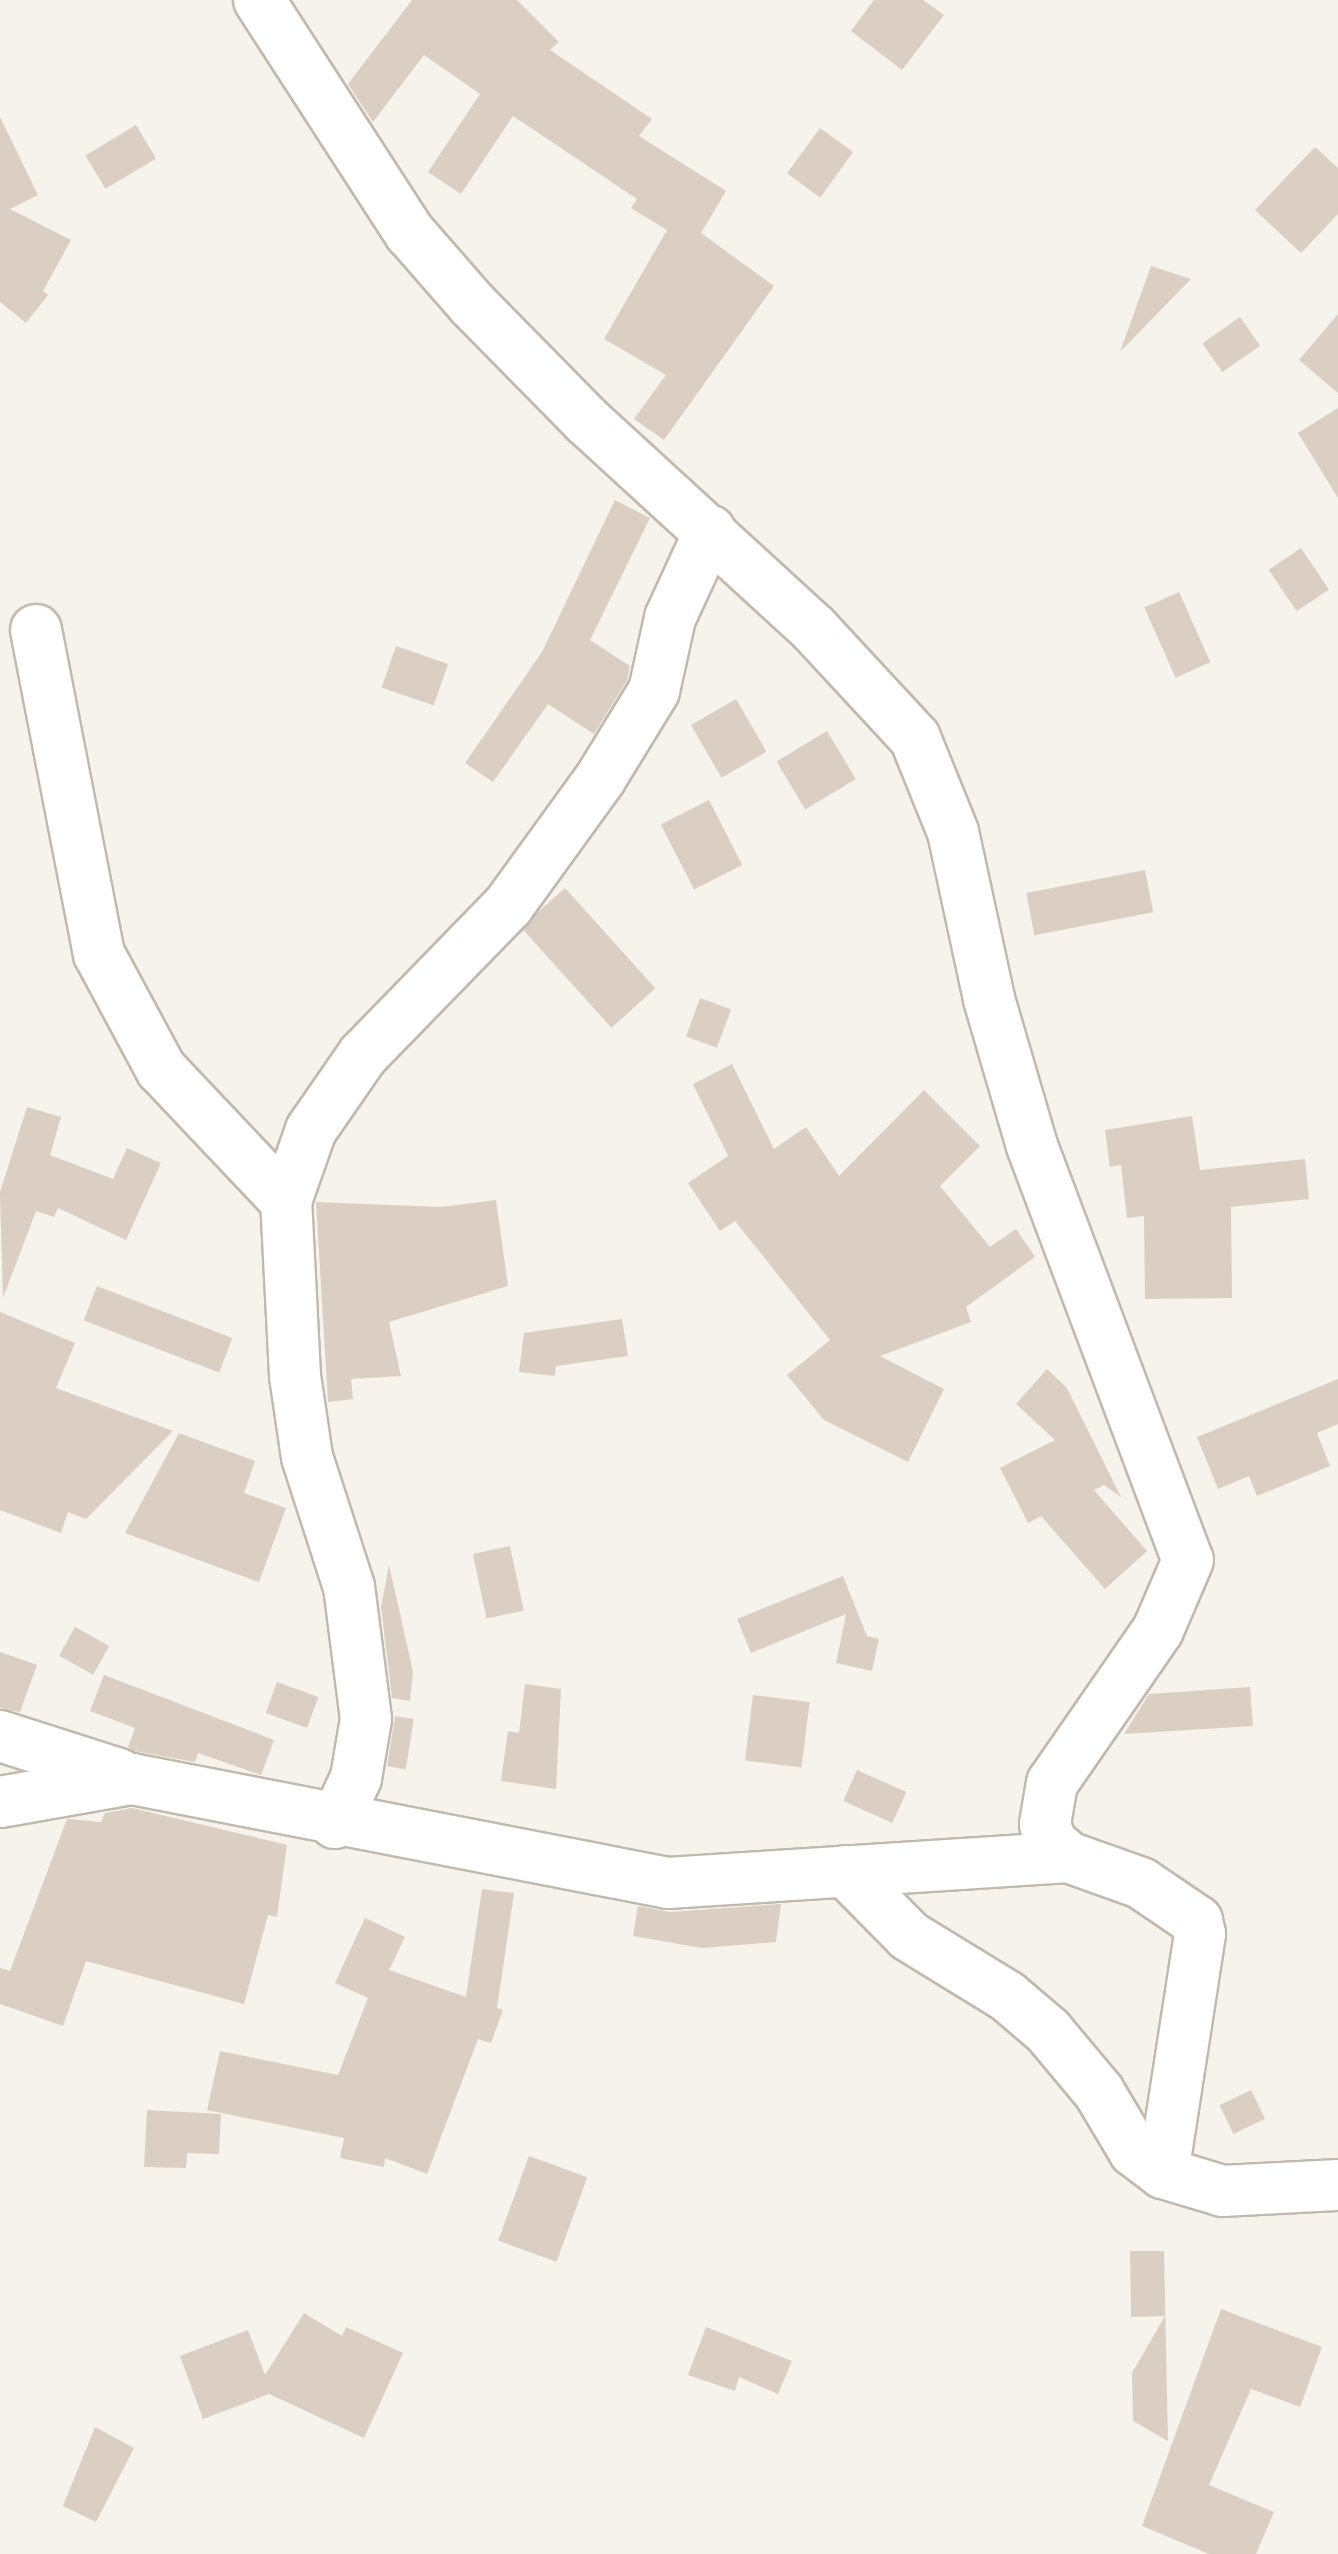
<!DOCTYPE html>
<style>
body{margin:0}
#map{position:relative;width:1338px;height:2554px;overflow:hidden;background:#f6f2ec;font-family:Manrope,sans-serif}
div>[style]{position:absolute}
.building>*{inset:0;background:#dbcfc4;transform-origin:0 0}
.roads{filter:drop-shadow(2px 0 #c2b9ae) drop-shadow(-2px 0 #c2b9ae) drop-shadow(0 2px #c2b9ae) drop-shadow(0 -2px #c2b9ae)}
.minor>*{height:50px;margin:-25px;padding:0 25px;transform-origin:25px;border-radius:25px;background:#fff}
span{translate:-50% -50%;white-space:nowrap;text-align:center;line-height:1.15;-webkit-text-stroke:8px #fff;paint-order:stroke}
</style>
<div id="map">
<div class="building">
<i style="clip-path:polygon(412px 0,517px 0,559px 42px,550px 50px,652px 119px,639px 136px,726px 191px,701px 233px,774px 286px,664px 440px,634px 419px,666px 375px,604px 339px,667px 230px,631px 208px,637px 199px,513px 116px,461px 194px,428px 172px,480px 94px,424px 55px,373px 122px,348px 84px)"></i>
<i style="clip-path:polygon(874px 0,923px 0,944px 15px,902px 70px,851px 31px)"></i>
<i style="clip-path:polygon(0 117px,38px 195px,10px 209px,71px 240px,43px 291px,48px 295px,26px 323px,0 302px)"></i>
<i style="left:136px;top:125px;width:39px;height:59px;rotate:59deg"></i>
<i style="left:820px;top:128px;width:41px;height:56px;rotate:36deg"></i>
<i style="clip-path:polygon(1315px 147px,1338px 168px,1338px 214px,1301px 253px,1255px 210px)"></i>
<i style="clip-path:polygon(1151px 266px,1191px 279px,1120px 352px)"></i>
<i style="clip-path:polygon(1338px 314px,1338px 393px,1299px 360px)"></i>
<i style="left:1240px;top:317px;width:35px;height:46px;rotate:55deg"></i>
<i style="clip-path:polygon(1338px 408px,1338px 498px,1298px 433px)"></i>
<i style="clip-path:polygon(615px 500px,650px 518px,590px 640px,630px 666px,627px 680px,594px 734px,548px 704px,493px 782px,465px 763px,542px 652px)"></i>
<i style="left:1301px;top:548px;width:50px;height:39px;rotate:56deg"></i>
<i style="left:1179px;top:592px;width:77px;height:38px;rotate:66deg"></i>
<i style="left:396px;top:646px;width:55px;height:44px;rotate:19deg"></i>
<i style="left:736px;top:699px;width:61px;height:52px;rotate:60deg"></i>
<i style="left:827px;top:731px;width:56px;height:59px;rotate:59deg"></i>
<i style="left:709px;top:800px;width:73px;height:54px;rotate:63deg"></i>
<i style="left:1145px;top:870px;width:43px;height:121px;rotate:79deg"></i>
<i style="left:565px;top:888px;width:135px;height:59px;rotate:48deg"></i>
<i style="left:700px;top:998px;width:33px;height:41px;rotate:20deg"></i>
<i style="clip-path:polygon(732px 1064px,774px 1149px,806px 1127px,839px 1176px,924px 1090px,980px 1146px,940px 1186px,990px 1247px,1016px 1229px,1035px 1257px,966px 1307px,971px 1322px,880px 1356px,944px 1389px,908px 1462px,824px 1420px,787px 1375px,830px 1340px,735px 1221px,720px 1231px,688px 1183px,728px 1156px,693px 1084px)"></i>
<i style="clip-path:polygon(27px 1107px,61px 1117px,50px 1155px,113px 1179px,127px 1148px,161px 1163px,126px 1240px,58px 1208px,54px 1217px,36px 1211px,3px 1298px,0 1192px)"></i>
<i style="clip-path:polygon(1192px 1116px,1200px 1170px,1305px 1159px,1309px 1199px,1231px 1207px,1232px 1298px,1145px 1299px,1144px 1216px,1127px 1218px,1121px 1165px,1110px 1167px,1105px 1130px)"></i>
<i style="clip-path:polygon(496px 1200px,508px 1286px,389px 1322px,401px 1376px,351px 1379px,353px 1399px,328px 1402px,316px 1202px,441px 1207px)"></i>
<i style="left:97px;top:1286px;width:145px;height:37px;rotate:21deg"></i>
<i style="clip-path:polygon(0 1312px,75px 1343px,56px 1388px,173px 1431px,86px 1519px,68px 1512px,61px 1533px,0 1510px)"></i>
<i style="clip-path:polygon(622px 1319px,628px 1356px,556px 1366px,555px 1376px,519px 1372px,524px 1333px)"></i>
<i style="clip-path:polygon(1047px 1369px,1067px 1388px,1121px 1497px,1104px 1485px,1094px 1490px,1147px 1551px,1105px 1589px,1041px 1516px,1028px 1523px,1000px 1468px,1055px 1440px,1016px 1404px)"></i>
<i style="clip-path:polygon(1338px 1379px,1338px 1424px,1317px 1433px,1330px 1466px,1257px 1496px,1249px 1476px,1218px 1489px,1197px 1437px)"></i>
<i style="clip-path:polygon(179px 1433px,255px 1461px,244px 1493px,286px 1508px,259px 1582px,125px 1533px)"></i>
<i style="left:510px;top:1546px;width:66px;height:38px;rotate:78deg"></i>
<i style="clip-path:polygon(389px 1565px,413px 1672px,410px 1701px,392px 1698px,381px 1607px)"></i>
<i style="clip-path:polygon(843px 1576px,867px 1636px,879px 1639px,872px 1671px,836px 1663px,846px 1614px,751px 1653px,737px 1619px)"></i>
<i style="left:75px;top:1627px;width:39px;height:33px;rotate:29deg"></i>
<i style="clip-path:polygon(0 1652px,37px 1665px,20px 1712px,0 1708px)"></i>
<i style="clip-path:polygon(104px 1675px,274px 1740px,261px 1775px,198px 1753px,195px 1762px,134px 1751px,128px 1747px,135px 1728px,90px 1711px)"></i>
<i style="left:277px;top:1682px;width:44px;height:33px;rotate:20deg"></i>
<i style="clip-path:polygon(525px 1684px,561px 1689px,556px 1789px,501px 1781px,508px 1731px,519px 1733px)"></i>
<i style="clip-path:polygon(1250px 1687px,1253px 1726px,1124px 1734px,1149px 1694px)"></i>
<i style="left:753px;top:1695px;width:57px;height:66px;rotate:7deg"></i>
<i style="left:395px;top:1716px;width:19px;height:51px;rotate:9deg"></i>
<i style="left:857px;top:1770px;width:54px;height:34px;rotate:24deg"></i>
<i style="clip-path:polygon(132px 1808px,287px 1845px,277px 1917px,268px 1915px,244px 2004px,86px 1961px,63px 2026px,0 2004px,0 1968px,10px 1971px,67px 1819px,101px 1822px,105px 1813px)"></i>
<i style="clip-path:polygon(482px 1889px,514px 1893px,497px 2008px,503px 2010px,491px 2043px,478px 2039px,427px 2174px,385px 2158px,384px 2167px,340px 2158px,344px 2138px,207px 2110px,220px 2051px,338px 2075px,368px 1998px,335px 1983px,365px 1918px,405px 1937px,389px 1970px,466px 1997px)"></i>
<i style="clip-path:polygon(781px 1904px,776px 1942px,702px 1948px,633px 1936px,638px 1906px,670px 1912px)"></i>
<i style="left:1251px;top:2090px;width:32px;height:35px;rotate:64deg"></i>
<i style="clip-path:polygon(147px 2110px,221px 2114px,219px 2154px,187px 2153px,186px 2168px,144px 2167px)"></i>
<i style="left:529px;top:2156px;width:62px;height:90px;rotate:20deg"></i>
<i style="clip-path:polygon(1130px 2251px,1164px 2251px,1168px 2441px,1133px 2421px,1132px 2373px,1165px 2316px,1131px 2317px)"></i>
<i style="clip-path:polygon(1221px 2309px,1322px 2347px,1300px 2407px,1251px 2389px,1209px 2485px,1274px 2512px,1256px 2554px,1209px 2554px,1142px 2526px)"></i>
<i style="clip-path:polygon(304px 2313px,342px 2336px,346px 2327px,403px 2353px,364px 2438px,269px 2394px,203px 2419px,180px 2356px,248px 2330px,265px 2375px)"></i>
<i style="clip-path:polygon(706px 2327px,792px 2361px,778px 2394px,739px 2377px,735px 2391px,688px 2375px)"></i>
<i style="clip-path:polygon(95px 2427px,134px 2448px,96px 2522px,63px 2506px)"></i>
</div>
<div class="roads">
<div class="minor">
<i style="left:259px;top:0;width:278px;rotate:57.1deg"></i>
<i style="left:410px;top:233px;width:94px;rotate:48.9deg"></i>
<i style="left:472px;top:304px;width:163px;rotate:45.5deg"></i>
<i style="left:586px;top:420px;width:309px;rotate:42.5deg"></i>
<i style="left:814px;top:629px;width:149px;rotate:47.2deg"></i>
<i style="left:915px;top:738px;width:101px;rotate:68deg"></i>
<i style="left:953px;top:832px;width:171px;rotate:77.8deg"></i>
<i style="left:989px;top:999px;width:153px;rotate:73.7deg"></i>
<i style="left:1032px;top:1146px;width:442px;rotate:69.4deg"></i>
<i style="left:1188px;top:1560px;width:76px;rotate:113.2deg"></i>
<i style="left:1158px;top:1630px;width:186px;rotate:124.7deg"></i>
<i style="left:1052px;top:1783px;width:42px;rotate:99.7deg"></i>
<i style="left:1045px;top:1824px;width:19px;rotate:72deg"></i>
<i style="left:1051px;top:1842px;width:23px;rotate:41deg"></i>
<i style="left:1068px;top:1857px;width:77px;rotate:19.6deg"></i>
<i style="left:1141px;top:1883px;width:68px;rotate:34.2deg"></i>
<i style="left:1197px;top:1921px;width:13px;rotate:77deg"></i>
<i style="left:1200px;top:1934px;width:242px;rotate:98.8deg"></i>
<i style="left:1163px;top:2173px;width:63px;rotate:16.7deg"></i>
<i style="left:1223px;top:2191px;width:115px;rotate:-3deg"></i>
<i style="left:36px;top:630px;width:330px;rotate:79deg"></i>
<i style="left:99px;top:954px;width:131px;rotate:61.7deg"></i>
<i style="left:161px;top:1069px;width:182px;rotate:46.6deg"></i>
<i style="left:0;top:1736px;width:125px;rotate:17.7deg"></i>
<i style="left:0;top:1802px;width:134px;rotate:-9.9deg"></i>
<i style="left:132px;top:1779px;width:546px;rotate:10.98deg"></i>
<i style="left:668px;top:1883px;width:401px;rotate:-3.7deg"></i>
<i style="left:335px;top:1823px;width:50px;rotate:-65deg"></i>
<i style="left:356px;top:1778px;width:60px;rotate:-80.4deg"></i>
<i style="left:366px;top:1719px;width:133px;rotate:-97.3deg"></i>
<i style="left:349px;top:1587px;width:137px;rotate:-107.9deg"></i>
<i style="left:307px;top:1457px;width:82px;rotate:-98.4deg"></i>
<i style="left:295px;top:1376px;width:175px;rotate:-92.9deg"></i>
<i style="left:286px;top:1201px;width:75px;rotate:-70.6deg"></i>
<i style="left:311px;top:1130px;width:91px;rotate:-55.3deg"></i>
<i style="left:363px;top:1055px;width:208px;rotate:-45.8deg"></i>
<i style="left:508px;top:906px;width:157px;rotate:-54.1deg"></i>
<i style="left:600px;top:779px;width:103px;rotate:-58.5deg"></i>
<i style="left:654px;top:691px;width:75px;rotate:-77.6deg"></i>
<i style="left:670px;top:618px;width:96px;rotate:-65.3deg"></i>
<i style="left:845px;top:1871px;width:91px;rotate:45.4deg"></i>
<i style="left:909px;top:1936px;width:115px;rotate:31.5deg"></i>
<i style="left:1007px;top:1996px;width:54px;rotate:40.5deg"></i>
<i style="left:1048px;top:2031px;width:80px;rotate:50.1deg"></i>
<i style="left:1099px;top:2092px;width:69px;rotate:59.3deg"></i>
<i style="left:1134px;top:2151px;width:36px;rotate:37deg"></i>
</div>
</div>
</div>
